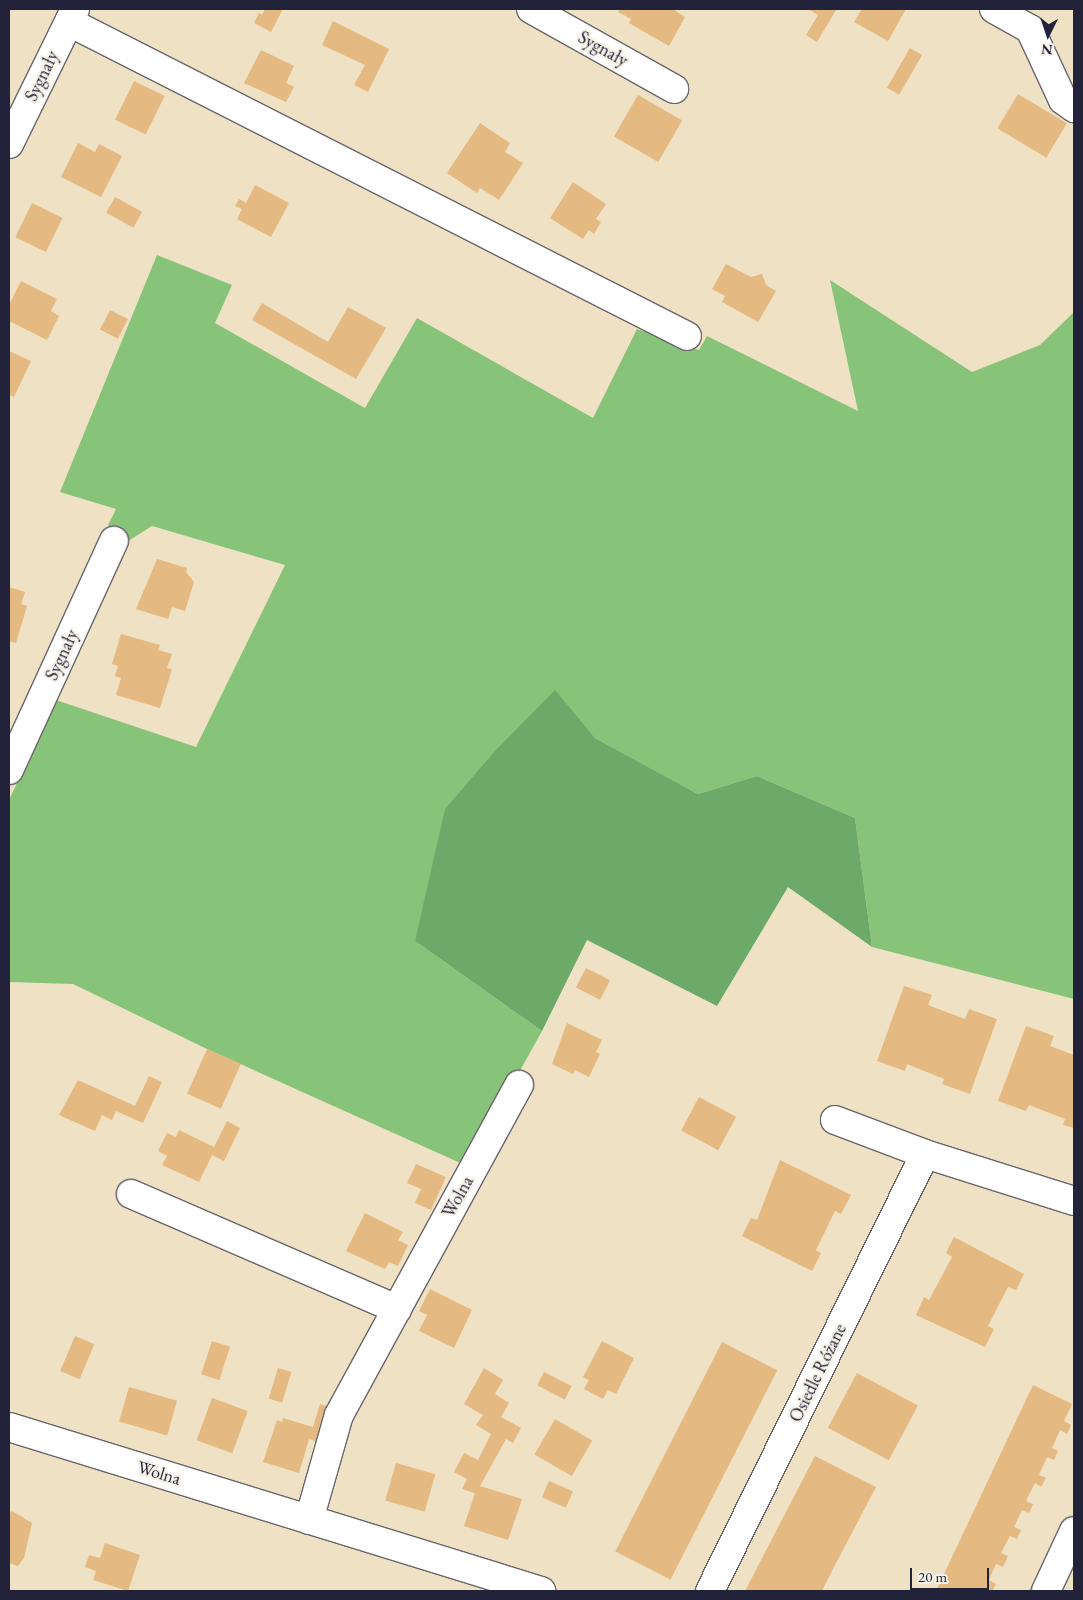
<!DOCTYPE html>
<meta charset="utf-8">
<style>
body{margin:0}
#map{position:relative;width:1083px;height:1600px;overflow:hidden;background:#efe1c3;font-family:"EB Garamond",serif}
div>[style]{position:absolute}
.green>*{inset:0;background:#87c47a}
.forest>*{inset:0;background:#6daa6a}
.building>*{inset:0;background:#e5b982;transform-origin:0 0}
.roads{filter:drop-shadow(1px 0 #6a656b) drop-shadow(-1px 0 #6a656b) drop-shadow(0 1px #6a656b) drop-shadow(0 -1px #6a656b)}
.minor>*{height:28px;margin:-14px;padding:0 14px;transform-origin:14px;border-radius:14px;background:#fff}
span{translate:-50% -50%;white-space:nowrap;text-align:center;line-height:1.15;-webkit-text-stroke:5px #f7f3e8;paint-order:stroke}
.street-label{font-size:18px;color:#22223b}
.frame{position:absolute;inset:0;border:10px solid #22223b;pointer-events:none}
.north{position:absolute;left:1023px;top:10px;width:50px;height:50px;-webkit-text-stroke:4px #f7f3e8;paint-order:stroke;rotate:184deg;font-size:14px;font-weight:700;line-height:20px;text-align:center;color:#22223b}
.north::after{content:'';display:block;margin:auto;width:18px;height:22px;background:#22223b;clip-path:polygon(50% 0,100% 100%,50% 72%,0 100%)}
.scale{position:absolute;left:910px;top:1568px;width:79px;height:22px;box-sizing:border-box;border:2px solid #22223b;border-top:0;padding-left:6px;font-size:15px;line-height:18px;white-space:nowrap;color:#22223b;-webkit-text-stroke:4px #f7f3e8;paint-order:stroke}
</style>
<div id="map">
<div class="green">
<i style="clip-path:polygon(157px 255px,232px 285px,215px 323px,365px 408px,417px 318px,593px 418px,637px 329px,699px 350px,707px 336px,858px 411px,830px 280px,972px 372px,1040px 345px,1074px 312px,1074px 999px,872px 947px,855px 818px,757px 776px,698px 794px,595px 738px,554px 691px,415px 941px,542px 1031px,467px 1166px,207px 1049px,73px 984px,9px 982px,9px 800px,56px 700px,196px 747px,285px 565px,152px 526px,128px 541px,108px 525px,116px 509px,60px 492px)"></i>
</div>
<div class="forest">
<i style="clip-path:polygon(555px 690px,595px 738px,698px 794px,757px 776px,855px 818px,872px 947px,788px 887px,717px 1006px,587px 940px,542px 1031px,415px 941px,445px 809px,495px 751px)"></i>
</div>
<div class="building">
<i style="clip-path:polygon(265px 9px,283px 9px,271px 32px,254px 23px,259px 13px,262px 15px)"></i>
<i style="clip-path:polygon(620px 9px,673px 9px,685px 17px,669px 46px,629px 23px,631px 19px,618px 12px)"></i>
<i style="clip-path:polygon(808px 9px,836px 10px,817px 42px,806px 35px,818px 15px)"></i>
<i style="clip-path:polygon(862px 9px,906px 9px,888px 41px,854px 22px)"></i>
<i style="clip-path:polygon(333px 21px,389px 49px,368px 92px,354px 85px,365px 65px,322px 45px)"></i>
<i style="left:910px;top:48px;width:14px;height:46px;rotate:30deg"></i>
<i style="clip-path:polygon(261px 50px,294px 66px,286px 83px,294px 87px,286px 102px,244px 83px)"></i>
<i style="left:134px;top:81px;width:34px;height:43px;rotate:26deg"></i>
<i style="left:1018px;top:94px;width:57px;height:40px;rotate:31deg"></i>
<i style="left:638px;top:95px;width:51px;height:48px;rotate:30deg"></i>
<i style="clip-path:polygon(480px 123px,510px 143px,505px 152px,523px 163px,499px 200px,480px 188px,477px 193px,447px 173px)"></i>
<i style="clip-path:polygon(78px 143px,95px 152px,99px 144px,122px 156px,101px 197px,61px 177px)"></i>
<i style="clip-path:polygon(573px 182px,606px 204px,596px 219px,601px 222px,594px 234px,589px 230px,583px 239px,550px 218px)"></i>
<i style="clip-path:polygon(255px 185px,289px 203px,271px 237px,237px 219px,242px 209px,235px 206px,239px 199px,246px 203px)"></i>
<i style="left:115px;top:197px;width:31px;height:18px;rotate:29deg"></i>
<i style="left:32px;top:203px;width:34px;height:38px;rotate:26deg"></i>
<i style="clip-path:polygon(726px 264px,751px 277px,762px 274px,766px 285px,776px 291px,758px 322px,722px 302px,725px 296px,712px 289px)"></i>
<i style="clip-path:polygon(21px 281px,57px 299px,51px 311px,59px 316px,47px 340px,9px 321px,9px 305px)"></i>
<i style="clip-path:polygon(262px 303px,328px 342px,348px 307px,386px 328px,356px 379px,252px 320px)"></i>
<i style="left:110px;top:310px;width:20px;height:22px;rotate:27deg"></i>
<i style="clip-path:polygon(9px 351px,31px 361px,14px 397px,9px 395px)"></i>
<i style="clip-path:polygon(157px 559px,187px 568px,186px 572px,194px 582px,185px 611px,172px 607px,168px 619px,136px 609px)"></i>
<i style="clip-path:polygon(9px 587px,25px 592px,21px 604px,27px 606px,16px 643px,9px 641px)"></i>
<i style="clip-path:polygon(121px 634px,160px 645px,158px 650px,172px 654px,167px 668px,172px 669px,160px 708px,116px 695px,121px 678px,115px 676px,118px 666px,112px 664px)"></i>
<i style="left:586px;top:968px;width:27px;height:22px;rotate:27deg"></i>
<i style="clip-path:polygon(904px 986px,932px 995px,928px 1005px,965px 1019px,969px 1009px,997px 1019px,970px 1094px,942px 1084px,944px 1079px,907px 1064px,905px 1071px,877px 1061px)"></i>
<i style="clip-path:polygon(567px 1023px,602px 1040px,596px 1052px,600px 1054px,589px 1077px,575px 1070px,573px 1074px,552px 1064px)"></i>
<i style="clip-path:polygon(1026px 1026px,1054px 1036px,1050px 1046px,1074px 1055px,1074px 1128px,1063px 1125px,1065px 1119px,1029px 1105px,1026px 1111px,998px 1101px)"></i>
<i style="left:207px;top:1049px;width:37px;height:49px;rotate:24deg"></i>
<i style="clip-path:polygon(149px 1076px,162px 1082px,143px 1123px,116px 1111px,112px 1120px,102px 1115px,95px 1131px,59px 1115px,78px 1080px,135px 1106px)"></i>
<i style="left:699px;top:1097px;width:42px;height:38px;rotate:28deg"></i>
<i style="clip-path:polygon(227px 1121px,240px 1128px,224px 1161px,212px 1155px,199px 1182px,162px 1165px,167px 1156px,158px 1151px,167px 1133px,176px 1137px,179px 1130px,214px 1147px)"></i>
<i style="clip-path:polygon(780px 1160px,851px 1195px,841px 1214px,835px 1211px,816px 1250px,821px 1253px,812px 1271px,742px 1236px,751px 1218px,757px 1220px)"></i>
<i style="clip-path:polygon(416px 1164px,446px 1177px,431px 1210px,415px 1203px,421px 1189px,407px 1183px)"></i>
<i style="clip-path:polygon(365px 1213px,403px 1232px,398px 1240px,408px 1245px,398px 1266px,389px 1262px,385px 1269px,346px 1251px)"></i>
<i style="clip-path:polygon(954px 1237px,1024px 1274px,1016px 1290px,1008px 1287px,988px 1326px,994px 1329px,985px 1347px,916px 1315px,924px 1297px,929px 1300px,952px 1257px,946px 1253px)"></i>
<i style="clip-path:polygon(430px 1289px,472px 1310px,454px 1348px,419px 1331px,427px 1315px,419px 1311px)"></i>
<i style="left:75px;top:1336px;width:21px;height:38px;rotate:23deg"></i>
<i style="left:212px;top:1341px;width:19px;height:35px;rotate:18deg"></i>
<i style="clip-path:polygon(602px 1341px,634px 1358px,616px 1394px,608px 1390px,603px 1399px,584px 1389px,589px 1380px,583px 1377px)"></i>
<i style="left:722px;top:1342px;width:62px;height:235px;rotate:27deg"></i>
<i style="left:278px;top:1368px;width:14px;height:32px;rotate:17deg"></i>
<i style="clip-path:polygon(484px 1368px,503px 1380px,495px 1394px,509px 1403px,501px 1417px,521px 1428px,513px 1443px,506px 1439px,480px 1486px,522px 1499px,508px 1540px,464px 1526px,475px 1493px,462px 1489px,467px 1479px,454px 1472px,464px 1453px,478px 1460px,491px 1434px,476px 1425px,483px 1415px,464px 1404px)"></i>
<i style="left:544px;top:1372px;width:31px;height:15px;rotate:27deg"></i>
<i style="left:857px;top:1373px;width:69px;height:62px;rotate:28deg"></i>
<i style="clip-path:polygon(1033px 1385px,1072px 1404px,1064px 1421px,1071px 1425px,1067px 1434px,1060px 1430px,1052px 1448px,1058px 1451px,1054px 1460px,1047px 1457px,1039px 1475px,1046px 1478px,1041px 1487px,1035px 1483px,1026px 1501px,1033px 1504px,1029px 1513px,1022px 1510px,1014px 1527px,1021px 1530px,1017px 1539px,1010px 1536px,1001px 1553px,1008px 1556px,1003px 1567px,996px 1564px,989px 1580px,996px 1584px,992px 1591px,936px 1591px)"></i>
<i style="left:129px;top:1387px;width:50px;height:36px;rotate:16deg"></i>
<i style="left:212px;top:1398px;width:38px;height:45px;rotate:20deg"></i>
<i style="clip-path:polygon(320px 1404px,333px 1408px,323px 1444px,309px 1439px,299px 1473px,263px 1462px,277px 1420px,282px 1422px,283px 1418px,313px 1427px)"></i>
<i style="left:555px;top:1419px;width:43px;height:41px;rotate:30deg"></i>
<i style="clip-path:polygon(815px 1456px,876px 1487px,833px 1569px,822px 1591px,745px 1591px)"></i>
<i style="left:396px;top:1463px;width:41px;height:39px;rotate:16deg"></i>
<i style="left:549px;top:1481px;width:26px;height:18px;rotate:23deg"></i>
<i style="clip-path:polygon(12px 1511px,32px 1523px,24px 1558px,18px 1566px,9px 1563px,9px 1513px)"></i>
<i style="clip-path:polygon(105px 1543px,140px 1555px,128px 1591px,93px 1580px,96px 1571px,85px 1567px,89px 1555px,100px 1558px)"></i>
</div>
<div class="roads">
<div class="minor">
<i style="left:531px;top:9px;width:164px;rotate:29.2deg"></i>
<i style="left:994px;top:9px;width:41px;rotate:29.1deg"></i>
<i style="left:1030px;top:29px;width:78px;rotate:65.1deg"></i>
<i style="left:1063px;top:100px;width:14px;rotate:36deg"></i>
<i style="left:69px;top:22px;width:693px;rotate:26.93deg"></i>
<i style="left:9px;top:144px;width:150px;rotate:-63.9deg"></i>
<i style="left:9px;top:770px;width:252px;rotate:-65.4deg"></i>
<i style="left:835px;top:1120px;width:96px;rotate:20.7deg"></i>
<i style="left:925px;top:1154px;width:156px;rotate:17.5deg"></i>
<i style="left:131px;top:1194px;width:290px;rotate:23.4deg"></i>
<i style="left:9px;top:1427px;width:557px;rotate:17.13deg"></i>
<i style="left:309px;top:1520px;width:109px;rotate:-74.1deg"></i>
<i style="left:339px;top:1415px;width:376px;rotate:-61.4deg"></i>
<i style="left:710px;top:1591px;width:487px;rotate:-63.8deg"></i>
<i style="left:1046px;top:1591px;width:66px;rotate:-65deg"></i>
</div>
</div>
<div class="street-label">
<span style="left:603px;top:49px;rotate:29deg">Sygnały</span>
<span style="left:42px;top:76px;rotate:-64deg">Sygnały</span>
<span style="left:62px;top:655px;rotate:-65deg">Sygnały</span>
<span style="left:458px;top:1197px;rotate:-61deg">Wolna</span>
<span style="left:818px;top:1373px;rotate:-64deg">Osiedle Różane</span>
<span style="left:159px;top:1473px;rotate:17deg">Wolna</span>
</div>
<div class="frame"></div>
<div class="north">N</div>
<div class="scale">20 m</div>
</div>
